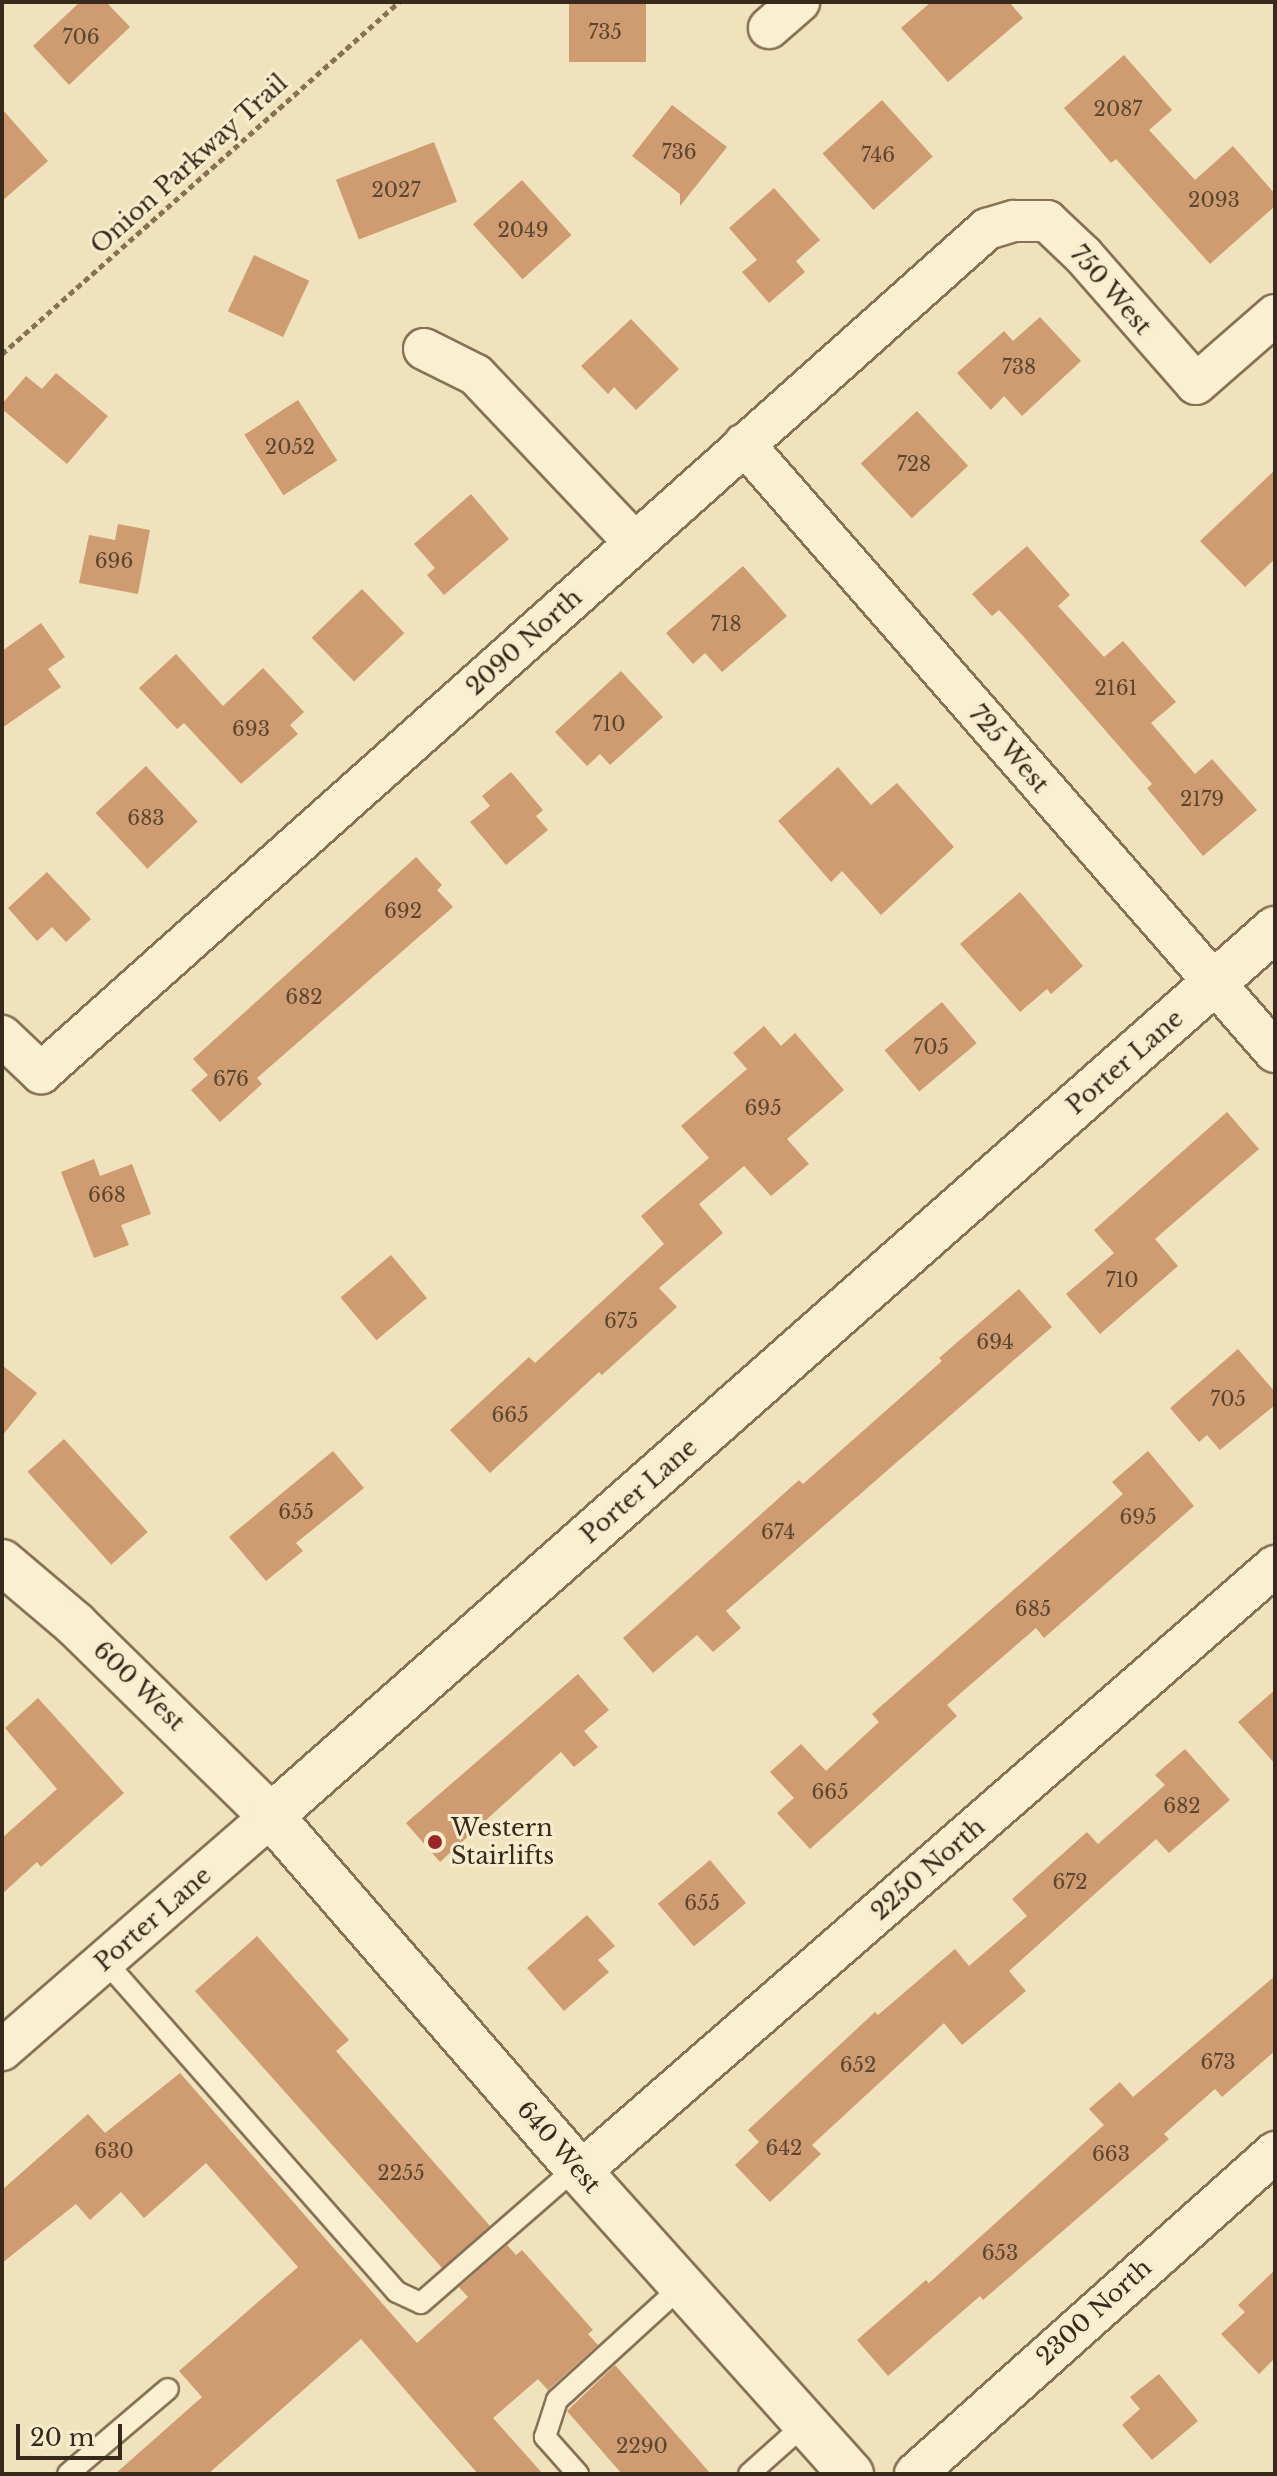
<!DOCTYPE html>
<style>
body{margin:0}
#map{position:relative;width:1277px;height:2476px;overflow:hidden;background:#efe2bd;font-family:"Libre Baskerville",serif}
div>[style]{position:absolute}
.building>*{inset:0;background:#cf9c71;transform-origin:0 0}
.path>*{height:5px;margin-top:-2.5px;transform-origin:0;background:repeating-linear-gradient(90deg,#887256 0 6px,transparent 0 10px)}
.roads{filter:drop-shadow(2px 0 #887256) drop-shadow(-2px 0 #887256) drop-shadow(0 2px #887256) drop-shadow(0 -2px #887256)}
.service>*{height:20px;margin:-10px;padding:0 10px;transform-origin:10px;border-radius:10px;background:#faefd1}
.minor>*{height:40px;margin:-20px;padding:0 20px;transform-origin:20px;border-radius:20px;background:#faefd1}
.tertiary>*{height:44px;margin:-22px;padding:0 22px;transform-origin:22px;border-radius:22px;background:#faefd1}
.dots>*{width:22px;height:22px;translate:-50% -50%;box-sizing:border-box;border:4px solid #f7eccd;border-radius:50%}
span{translate:-50% -50%;white-space:nowrap;text-align:center;line-height:1.15;-webkit-text-stroke:6px #f7eccd;paint-order:stroke}
.number-label{font-size:20px;color:#5d4630}
.number-label span{-webkit-text-stroke-width:0}
.street-label{font-size:24px;color:#37291b}
.poi-label{font-size:24px;color:#37291b}
.left{translate:0 -50%;text-align:left}
.frame{position:absolute;inset:0;border:4px solid #37291b;pointer-events:none}
.scale{position:absolute;left:16px;top:2424px;width:106px;height:36px;box-sizing:border-box;border:4px solid #37291b;border-top:0;padding-left:10px;font-size:24px;line-height:28px;white-space:nowrap;color:#37291b;-webkit-text-stroke:6px #f7eccd;paint-order:stroke}
</style>
<div id="map">
<div class="building">
<i style="clip-path:polygon(80px 2px,106px 2px,130px 27px,69px 85px,33px 46px)"></i>
<i style="left:569px;top:2px;width:77px;height:60px"></i>
<i style="clip-path:polygon(931px 2px,1009px 2px,1023px 18px,948px 82px,901px 28px)"></i>
<i style="clip-path:polygon(1124px 55px,1172px 110px,1149px 130px,1195px 180px,1233px 146px,1275px 194px,1275px 206px,1210px 264px,1116px 159px,1111px 163px,1064px 108px)"></i>
<i style="left:882px;top:100px;width:76px;height:80px;rotate:48deg"></i>
<i style="clip-path:polygon(672px 105px,727px 147px,680px 206px,680px 194px,632px 156px)"></i>
<i style="clip-path:polygon(2px 109px,48px 161px,2px 201px)"></i>
<i style="left:434px;top:142px;width:64px;height:105px;rotate:69deg"></i>
<i style="left:522px;top:180px;width:74px;height:66px;rotate:48deg"></i>
<i style="clip-path:polygon(774px 188px,820px 240px,796px 261px,805px 272px,769px 303px,742px 272px,757px 260px,729px 228px)"></i>
<i style="left:254px;top:255px;width:61px;height:62px;rotate:25deg"></i>
<i style="clip-path:polygon(1040px 317px,1081px 361px,1022px 416px,1004px 396px,991px 410px,957px 373px,1004px 331px,1013px 341px)"></i>
<i style="clip-path:polygon(631px 319px,679px 369px,636px 410px,614px 387px,608px 394px,581px 366px)"></i>
<i style="clip-path:polygon(56px 373px,108px 416px,67px 464px,2px 409px,2px 404px,26px 376px,42px 389px)"></i>
<i style="left:298px;top:400px;width:72px;height:64px;rotate:57deg"></i>
<i style="left:917px;top:411px;width:75px;height:77px;rotate:47deg"></i>
<i style="clip-path:polygon(1275px 470px,1275px 559px,1245px 587px,1200px 541px)"></i>
<i style="clip-path:polygon(471px 494px,509px 539px,444px 595px,427px 575px,435px 568px,414px 544px)"></i>
<i style="clip-path:polygon(118px 524px,150px 530px,138px 594px,79px 583px,89px 535px,115px 540px)"></i>
<i style="clip-path:polygon(1027px 546px,1070px 595px,1058px 606px,1104px 657px,1123px 641px,1176px 702px,1151px 723px,1195px 774px,1212px 759px,1257px 810px,1203px 856px,1147px 788px,1152px 784px,1023px 636px,999px 610px,992px 616px,972px 594px)"></i>
<i style="clip-path:polygon(743px 566px,787px 616px,722px 672px,705px 653px,693px 664px,666px 633px)"></i>
<i style="left:362px;top:589px;width:61px;height:70px;rotate:46deg"></i>
<i style="clip-path:polygon(41px 623px,65px 657px,48px 669px,61px 687px,2px 728px,2px 651px)"></i>
<i style="clip-path:polygon(176px 654px,223px 706px,263px 668px,304px 712px,290px 725px,298px 734px,241px 784px,184px 723px,177px 729px,139px 688px)"></i>
<i style="clip-path:polygon(621px 671px,663px 717px,610px 765px,600px 754px,587px 766px,555px 732px)"></i>
<i style="left:146px;top:766px;width:76px;height:69px;rotate:47deg"></i>
<i style="clip-path:polygon(838px 767px,871px 805px,897px 783px,954px 847px,881px 915px,842px 871px,831px 882px,778px 821px)"></i>
<i style="clip-path:polygon(511px 772px,543px 810px,536px 816px,548px 830px,506px 865px,470px 822px,490px 806px,482px 796px)"></i>
<i style="clip-path:polygon(416px 857px,442px 885px,437px 890px,453px 907px,257px 1078px,262px 1084px,220px 1122px,191px 1090px,208px 1075px,193px 1059px)"></i>
<i style="clip-path:polygon(47px 872px,91px 919px,66px 942px,52px 927px,37px 941px,8px 908px)"></i>
<i style="clip-path:polygon(1020px 892px,1083px 966px,1051px 994px,1047px 989px,1020px 1012px,960px 944px)"></i>
<i style="left:942px;top:1002px;width:54px;height:75px;rotate:50deg"></i>
<i style="clip-path:polygon(764px 1026px,781px 1046px,795px 1033px,844px 1090px,787px 1139px,809px 1164px,771px 1196px,744px 1166px,699px 1204px,723px 1233px,659px 1288px,677px 1307px,602px 1375px,599px 1372px,490px 1473px,450px 1430px,529px 1357px,535px 1363px,664px 1244px,641px 1216px,709px 1158px,681px 1126px,747px 1069px,733px 1053px)"></i>
<i style="clip-path:polygon(1227px 1112px,1259px 1149px,1155px 1239px,1178px 1266px,1100px 1334px,1066px 1294px,1114px 1253px,1094px 1230px)"></i>
<i style="clip-path:polygon(94px 1159px,100px 1176px,132px 1164px,151px 1214px,121px 1225px,129px 1245px,94px 1258px,61px 1172px)"></i>
<i style="left:391px;top:1255px;width:56px;height:66px;rotate:50deg"></i>
<i style="clip-path:polygon(1019px 1289px,1052px 1327px,726px 1611px,741px 1628px,713px 1652px,697px 1635px,653px 1673px,623px 1638px,799px 1480px,803px 1484px,942px 1361px,939px 1358px)"></i>
<i style="clip-path:polygon(1238px 1349px,1275px 1392px,1275px 1405px,1220px 1450px,1207px 1435px,1199px 1442px,1170px 1408px)"></i>
<i style="clip-path:polygon(2px 1365px,37px 1393px,2px 1436px)"></i>
<i style="left:64px;top:1439px;width:125px;height:49px;rotate:48deg"></i>
<i style="clip-path:polygon(333px 1451px,364px 1488px,296px 1543px,303px 1551px,266px 1581px,229px 1537px)"></i>
<i style="clip-path:polygon(1148px 1451px,1194px 1506px,1044px 1638px,1036px 1628px,947px 1705px,957px 1716px,810px 1849px,777px 1813px,794px 1798px,770px 1772px,801px 1744px,826px 1771px,879px 1722px,872px 1714px,1123px 1494px,1112px 1482px)"></i>
<i style="clip-path:polygon(578px 1674px,609px 1710px,584px 1731px,598px 1747px,574px 1767px,561px 1752px,440px 1862px,406px 1823px)"></i>
<i style="clip-path:polygon(1275px 1690px,1275px 1764px,1238px 1722px)"></i>
<i style="clip-path:polygon(38px 1698px,124px 1793px,41px 1867px,37px 1862px,2px 1894px,2px 1838px,57px 1789px,5px 1728px)"></i>
<i style="clip-path:polygon(1185px 1749px,1230px 1800px,1169px 1853px,1156px 1839px,1009px 1971px,1026px 1991px,962px 2045px,944px 2023px,812px 2145px,821px 2154px,770px 2202px,735px 2165px,759px 2142px,748px 2130px,875px 2012px,878px 2015px,955px 1949px,969px 1966px,1027px 1916px,1012px 1899px,1087px 1832px,1098px 1844px,1165px 1785px,1155px 1775px)"></i>
<i style="left:710px;top:1860px;width:56px;height:68px;rotate:50deg"></i>
<i style="clip-path:polygon(587px 1915px,615px 1946px,598px 1960px,609px 1972px,564px 2011px,527px 1968px)"></i>
<i style="clip-path:polygon(257px 1936px,349px 2040px,336px 2051px,490px 2226px,442px 2268px,195px 1991px)"></i>
<i style="clip-path:polygon(1275px 1976px,1275px 2051px,1222px 2097px,1215px 2089px,1164px 2134px,1169px 2139px,983px 2300px,980px 2296px,888px 2376px,857px 2340px,926px 2280px,929px 2283px,1104px 2125px,1089px 2109px,1120px 2082px,1133px 2097px)"></i>
<i style="clip-path:polygon(180px 2073px,417px 2343px,468px 2297px,459px 2287px,507px 2245px,516px 2255px,522px 2250px,593px 2330px,588px 2334px,598px 2345px,548px 2390px,538px 2379px,493px 2418px,543px 2474px,478px 2474px,361px 2339px,208px 2474px,115px 2474px,202px 2397px,179px 2371px,298px 2267px,206px 2163px,144px 2218px,121px 2192px,90px 2220px,76px 2204px,2px 2263px,2px 2190px,88px 2114px,105px 2133px)"></i>
<i style="clip-path:polygon(1275px 2270px,1275px 2358px,1259px 2374px,1221px 2334px,1245px 2312px,1238px 2305px)"></i>
<i style="clip-path:polygon(615px 2365px,711px 2474px,622px 2474px,567px 2411px)"></i>
<i style="clip-path:polygon(1159px 2374px,1198px 2421px,1152px 2460px,1122px 2425px,1140px 2409px,1130px 2397px)"></i>
</div>
<div class="path">
<i style="left:2px;top:354px;width:531px;rotate:-41.56deg"></i>
</div>
<div class="roads">
<div class="service">
<i style="left:105px;top:1961px;width:441px;rotate:48.6deg"></i>
<i style="left:397px;top:2292px;width:26px;rotate:25deg"></i>
<i style="left:421px;top:2303px;width:207px;rotate:-41.1deg"></i>
<i style="left:68px;top:2474px;width:131px;rotate:-40.4deg"></i>
<i style="left:578px;top:2474px;width:50px;rotate:-131.7deg"></i>
<i style="left:545px;top:2437px;width:39px;rotate:-72deg"></i>
<i style="left:557px;top:2400px;width:169px;rotate:-42.4deg"></i>
<i style="left:749px;top:2474px;width:76px;rotate:-41.8deg"></i>
</div>
<div class="minor">
<i style="left:769px;top:28px;width:40px;rotate:-41deg"></i>
<i style="left:424px;top:349px;width:58px;rotate:26.6deg"></i>
<i style="left:476px;top:375px;width:230px;rotate:46.6deg"></i>
<i style="left:744px;top:444px;width:807px;rotate:48.87deg"></i>
<i style="left:2px;top:1036px;width:54px;rotate:43.5deg"></i>
<i style="left:41px;top:1073px;width:1268px;rotate:-41.74deg"></i>
<i style="left:987px;top:229px;width:28px;rotate:-17deg"></i>
<i style="left:1014px;top:221px;width:33px"></i>
<i style="left:1047px;top:221px;width:50px;rotate:43.4deg"></i>
<i style="left:1083px;top:255px;width:171px;rotate:48.8deg"></i>
<i style="left:1196px;top:384px;width:105px;rotate:-41.1deg"></i>
<i style="left:2px;top:2050px;width:357px;rotate:-41deg"></i>
<i style="left:580px;top:2172px;width:922px;rotate:-41.09deg"></i>
<i style="left:915px;top:2474px;width:483px;rotate:-41.8deg"></i>
</div>
<div class="tertiary">
<i style="left:2px;top:1562px;width:96px;rotate:40.3deg"></i>
<i style="left:75px;top:1624px;width:274px;rotate:44.4deg"></i>
<i style="left:271px;top:1816px;width:471px;rotate:49deg"></i>
<i style="left:580px;top:2172px;width:406px;rotate:48.1deg"></i>
<i style="left:271px;top:1816px;width:1340px;rotate:-41.46deg"></i>
</div>
</div>
<div class="dots">
<i style="left:435px;top:1842px;background:#992723"></i>
</div>
<div class="number-label">
<span style="left:605px;top:32px">735</span>
<span style="left:81px;top:37px">706</span>
<span style="left:1118px;top:109px">2087</span>
<span style="left:679px;top:152px">736</span>
<span style="left:878px;top:155px">746</span>
<span style="left:396px;top:190px">2027</span>
<span style="left:1214px;top:200px">2093</span>
<span style="left:523px;top:230px">2049</span>
<span style="left:1019px;top:367px">738</span>
<span style="left:290px;top:447px">2052</span>
<span style="left:914px;top:464px">728</span>
<span style="left:114px;top:561px">696</span>
<span style="left:726px;top:624px">718</span>
<span style="left:1116px;top:688px">2161</span>
<span style="left:609px;top:724px">710</span>
<span style="left:251px;top:729px">693</span>
<span style="left:1202px;top:799px">2179</span>
<span style="left:146px;top:818px">683</span>
<span style="left:403px;top:911px">692</span>
<span style="left:304px;top:997px">682</span>
<span style="left:931px;top:1047px">705</span>
<span style="left:231px;top:1079px">676</span>
<span style="left:763px;top:1108px">695</span>
<span style="left:107px;top:1195px">668</span>
<span style="left:1122px;top:1280px">710</span>
<span style="left:621px;top:1321px">675</span>
<span style="left:995px;top:1342px">694</span>
<span style="left:1228px;top:1399px">705</span>
<span style="left:510px;top:1415px">665</span>
<span style="left:296px;top:1512px">655</span>
<span style="left:1138px;top:1517px">695</span>
<span style="left:778px;top:1532px">674</span>
<span style="left:1033px;top:1609px">685</span>
<span style="left:830px;top:1792px">665</span>
<span style="left:1182px;top:1806px">682</span>
<span style="left:1070px;top:1882px">672</span>
<span style="left:702px;top:1903px">655</span>
<span style="left:1218px;top:2062px">673</span>
<span style="left:858px;top:2065px">652</span>
<span style="left:784px;top:2148px">642</span>
<span style="left:114px;top:2151px">630</span>
<span style="left:1111px;top:2154px">663</span>
<span style="left:401px;top:2173px">2255</span>
<span style="left:1000px;top:2253px">653</span>
<span style="left:642px;top:2446px">2290</span>
</div>
<div class="street-label">
<span style="left:189px;top:164px;rotate:-42deg">Onion Parkway Trail</span>
<span style="left:1111px;top:290px;rotate:49deg">750 West</span>
<span style="left:524px;top:642px;rotate:-42deg">2090 North</span>
<span style="left:1009px;top:749px;rotate:49deg">725 West</span>
<span style="left:1125px;top:1062px;rotate:-41deg">Porter Lane</span>
<span style="left:639px;top:1491px;rotate:-41deg">Porter Lane</span>
<span style="left:139px;top:1686px;rotate:44deg">600 West</span>
<span style="left:928px;top:1869px;rotate:-41deg">2250 North</span>
<span style="left:153px;top:1919px;rotate:-41deg">Porter Lane</span>
<span style="left:559px;top:2147px;rotate:49deg">640 West</span>
<span style="left:1094px;top:2312px;rotate:-42deg">2300 North</span>
</div>
<div class="poi-label">
<span class="left" style="left:451px;top:1842px">Western<br>Stairlifts</span>
</div>
<div class="frame"></div>
<div class="scale">20 m</div>
</div>
